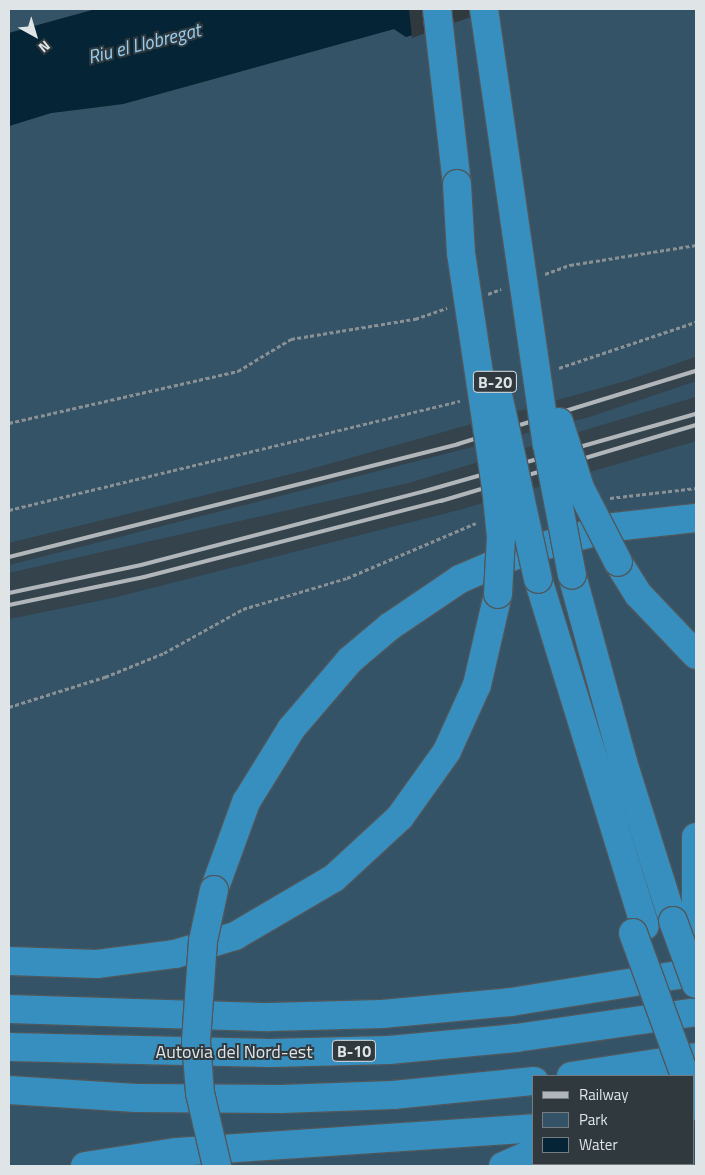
<!DOCTYPE html>
<style>
body{margin:0}
#map{position:relative;width:705px;height:1175px;overflow:hidden;background:#30393e;font-family:"Titillium Web",sans-serif}
div>[style]{position:absolute}
.built>*{inset:0;background:#34434c}
.green>*{inset:0;background:#355366}
.water>*{inset:0;background:#052435}
.pier>*{inset:0;background:#30393e}
.path>*{height:3px;margin-top:-1.5px;transform-origin:0;background:repeating-linear-gradient(90deg,#8a9195 0 4px,transparent 0 6.5px)}
.roads{filter:drop-shadow(1px 0 #50575b) drop-shadow(-1px 0 #50575b) drop-shadow(0 1px #50575b) drop-shadow(0 -1px #50575b)}
.highway>*{height:28px;margin:-14px;padding:0 14px;transform-origin:14px;border-radius:14px;background:#378fbf}
.rail>*{height:4px;margin:-2px;padding:0 2px;transform-origin:2px;border-radius:2px;background:#b0b6b9}
.bridges{filter:drop-shadow(1px 0 #50575b) drop-shadow(-1px 0 #50575b) drop-shadow(0 1px #50575b) drop-shadow(0 -1px #50575b)}
.highway-bridge>*{height:28px;margin:-14px;padding:0 14px;transform-origin:14px;border-radius:14px;background:#378fbf}
span{translate:-50% -50%;white-space:nowrap;text-align:center;line-height:1.15;-webkit-text-stroke:4px #30393e;paint-order:stroke}
.shield-label span{padding:1px 4px;background:#30393e;border:1px solid;border-radius:4px;-webkit-text-stroke-width:0}
.shield-label{font-size:16px;color:#dfe4e7;font-weight:700}
.street-label{font-size:18px;color:#dfe4e7}
.water-label{font-size:19px;color:#96cff2;font-style:italic}
.frame{position:absolute;inset:0;border:10px solid #dfe4e7;pointer-events:none}
.legend{position:absolute;left:532px;top:1075px;width:162px;height:90px;box-sizing:border-box;background:#30393e;border:1px solid #767d82;margin:0;padding:6px 9px;list-style:none;font-size:15px;color:#dfe4e7}
.legend li{display:flex;align-items:center;gap:10px;height:25px}
.legend b{width:25px;border:1px solid #767d82}
.north{position:absolute;left:10px;top:10px;width:50px;height:50px;-webkit-text-stroke:4px #30393e;paint-order:stroke;rotate:141deg;font-size:14px;font-weight:700;line-height:20px;text-align:center;color:#dfe4e7}
.north::after{content:'';display:block;margin:auto;width:18px;height:22px;background:#dfe4e7;clip-path:polygon(50% 0,100% 100%,50% 72%,0 100%)}
</style>
<div id="map">
<div class="built">
<i style="clip-path:polygon(696px 357px,696px 381px,589px 417px,9px 565px,9px 543px,304px 471px,626px 381px)"></i>
<i style="clip-path:polygon(696px 397px,696px 441px,673px 448px,462px 509px,112px 598px,9px 619px,9px 573px,409px 483px)"></i>
</div>
<div class="green">
<i style="clip-path:polygon(9px 9px,96px 9px,9px 33px)"></i>
<i style="clip-path:polygon(491px 9px,696px 9px,696px 357px,626px 381px,304px 471px,9px 543px,9px 126px,51px 113px,123px 104px,394px 29px,406px 37px)"></i>
<i style="clip-path:polygon(696px 381px,696px 397px,409px 483px,9px 573px,9px 565px,589px 417px)"></i>
<i style="clip-path:polygon(evenodd,696px 441px,696px 1166px,9px 1166px,9px 619px,112px 598px,462px 509px,696px 441px,534px 1076px,694px 1076px,694px 1164px,534px 1164px,534px 1076px)"></i>
</div>
<div class="water">
<i style="clip-path:polygon(96px 9px,491px 9px,406px 37px,394px 29px,123px 104px,51px 113px,9px 126px,9px 33px)"></i>
</div>
<div class="pier">
<i style="clip-path:polygon(409px 9px,493px 9px,412px 38px)"></i>
</div>
<div class="path">
<i style="left:545px;top:274px;width:27px;rotate:-20deg"></i>
<i style="left:570px;top:265px;width:128px;rotate:-9deg"></i>
<i style="left:488px;top:294px;width:14px;rotate:-21deg"></i>
<i style="left:559px;top:368px;width:145px;rotate:-18.6deg"></i>
<i style="left:9px;top:423px;width:235px;rotate:-12.8deg"></i>
<i style="left:238px;top:371px;width:62px;rotate:-31.1deg"></i>
<i style="left:291px;top:339px;width:126px;rotate:-9.2deg"></i>
<i style="left:415px;top:319px;width:34px;rotate:-19deg"></i>
<i style="left:610px;top:498px;width:87px;rotate:-6.6deg"></i>
<i style="left:9px;top:510px;width:464px;rotate:-13.6deg"></i>
<i style="left:9px;top:707px;width:101px;rotate:-17.4deg"></i>
<i style="left:105px;top:677px;width:64px;rotate:-22.1deg"></i>
<i style="left:164px;top:653px;width:90px;rotate:-29.1deg"></i>
<i style="left:243px;top:609px;width:109px;rotate:-16.6deg"></i>
<i style="left:347px;top:578px;width:140px;rotate:-23.1deg"></i>
</div>
<div class="roads">
<div class="highway">
<i style="left:437px;top:9px;width:176px;rotate:83.5deg"></i>
<i style="left:618px;top:562px;width:38px;rotate:58deg"></i>
<i style="left:638px;top:594px;width:84px;rotate:46.4deg"></i>
<i style="left:572px;top:575px;width:194px;rotate:74.7deg"></i>
<i style="left:623px;top:762px;width:167px;rotate:72.5deg"></i>
<i style="left:538px;top:579px;width:363px;rotate:72.9deg"></i>
<i style="left:696px;top:837px;width:84px;rotate:90deg"></i>
<i style="left:214px;top:890px;width:94px;rotate:-70deg"></i>
<i style="left:246px;top:802px;width:86px;rotate:-58.3deg"></i>
<i style="left:291px;top:729px;width:91px;rotate:-49.5deg"></i>
<i style="left:350px;top:660px;width:51px;rotate:-40.2deg"></i>
<i style="left:389px;top:627px;width:86px;rotate:-34.1deg"></i>
<i style="left:460px;top:579px;width:74px;rotate:-23.1deg"></i>
<i style="left:528px;top:550px;width:89px;rotate:-15deg"></i>
<i style="left:614px;top:527px;width:82px;rotate:-6.3deg"></i>
<i style="left:9px;top:961px;width:88px;rotate:2deg"></i>
<i style="left:97px;top:964px;width:79px;rotate:-7.3deg"></i>
<i style="left:175px;top:954px;width:63px;rotate:-16.7deg"></i>
<i style="left:235px;top:936px;width:115px;rotate:-30.4deg"></i>
<i style="left:334px;top:878px;width:90px;rotate:-42.7deg"></i>
<i style="left:400px;top:817px;width:81px;rotate:-54.5deg"></i>
<i style="left:447px;top:751px;width:72px;rotate:-65.6deg"></i>
<i style="left:477px;top:685px;width:93px;rotate:-77deg"></i>
<i style="left:9px;top:1009px;width:260px;rotate:1.8deg"></i>
<i style="left:269px;top:1017px;width:113px;rotate:-1.5deg"></i>
<i style="left:382px;top:1014px;width:130px;rotate:-5.3deg"></i>
<i style="left:511px;top:1002px;width:187px;rotate:-9.2deg"></i>
<i style="left:9px;top:1047px;width:261px;rotate:1.3deg"></i>
<i style="left:270px;top:1053px;width:119px;rotate:-1.4deg"></i>
<i style="left:389px;top:1050px;width:128px;rotate:-5.4deg"></i>
<i style="left:516px;top:1038px;width:182px;rotate:-8.2deg"></i>
<i style="left:571px;top:1076px;width:126px;rotate:-8.6deg"></i>
<i style="left:9px;top:1090px;width:127px;rotate:3.6deg"></i>
<i style="left:136px;top:1098px;width:145px;rotate:0.4deg"></i>
<i style="left:281px;top:1099px;width:112px;rotate:-2deg"></i>
<i style="left:393px;top:1095px;width:142px;rotate:-5.7deg"></i>
<i style="left:85px;top:1166px;width:93px;rotate:-8.7deg"></i>
<i style="left:177px;top:1152px;width:358px;rotate:-3.8deg"></i>
<i style="left:503px;top:1166px;width:34px;rotate:-24deg"></i>
</div>
</div>
<div class="rail">
<i style="left:9px;top:557px;width:463px;rotate:-14.1deg"></i>
<i style="left:458px;top:444px;width:249px;rotate:-17.1deg"></i>
<i style="left:9px;top:593px;width:135px;rotate:-12deg"></i>
<i style="left:141px;top:565px;width:293px;rotate:-14.6deg"></i>
<i style="left:425px;top:491px;width:282px;rotate:-15.9deg"></i>
<i style="left:9px;top:605px;width:138px;rotate:-11.7deg"></i>
<i style="left:144px;top:577px;width:307px;rotate:-14.4deg"></i>
<i style="left:441px;top:501px;width:266px;rotate:-16.6deg"></i>
</div>
<div class="bridges">
<div class="highway-bridge">
<i style="left:484px;top:9px;width:440px;rotate:81.8deg"></i>
<i style="left:547px;top:444px;width:133px;rotate:79.2deg"></i>
<i style="left:457px;top:184px;width:69px;rotate:86.7deg"></i>
<i style="left:461px;top:253px;width:237px;rotate:81.5deg"></i>
<i style="left:496px;top:487px;width:50px;rotate:84.3deg"></i>
<i style="left:501px;top:537px;width:57px;rotate:93deg"></i>
<i style="left:499px;top:399px;width:184px;rotate:77.8deg"></i>
<i style="left:559px;top:422px;width:69px;rotate:72.3deg"></i>
<i style="left:580px;top:488px;width:83px;rotate:62.8deg"></i>
<i style="left:214px;top:890px;width:52px;rotate:102.2deg"></i>
<i style="left:203px;top:941px;width:100px;rotate:94deg"></i>
<i style="left:196px;top:1041px;width:52px;rotate:85.6deg"></i>
<i style="left:200px;top:1093px;width:75px;rotate:76.9deg"></i>
<i style="left:673px;top:921px;width:67px;rotate:69.9deg"></i>
<i style="left:633px;top:933px;width:152px;rotate:70deg"></i>
<i style="left:694px;top:1100px;width:6px;rotate:72deg"></i>
</div>
</div>
<div class="shield-label">
<span style="left:495px;top:382px">B-20</span>
<span style="left:354px;top:1051px">B-10</span>
</div>
<div class="street-label">
<span style="left:234px;top:1052px">Autovia del Nord-est</span>
</div>
<div class="water-label">
<span style="left:144px;top:43px;rotate:-14deg">Riu el Llobregat</span>
</div>
<div class="frame"></div>
<ul class="legend">
<li><b style="height:6px;background:#b0b6b9"></b>Railway</li>
<li><b style="height:14px;background:#355366"></b>Park</li>
<li><b style="height:14px;background:#052435"></b>Water</li>
</ul>
<div class="north">N</div>
</div>
